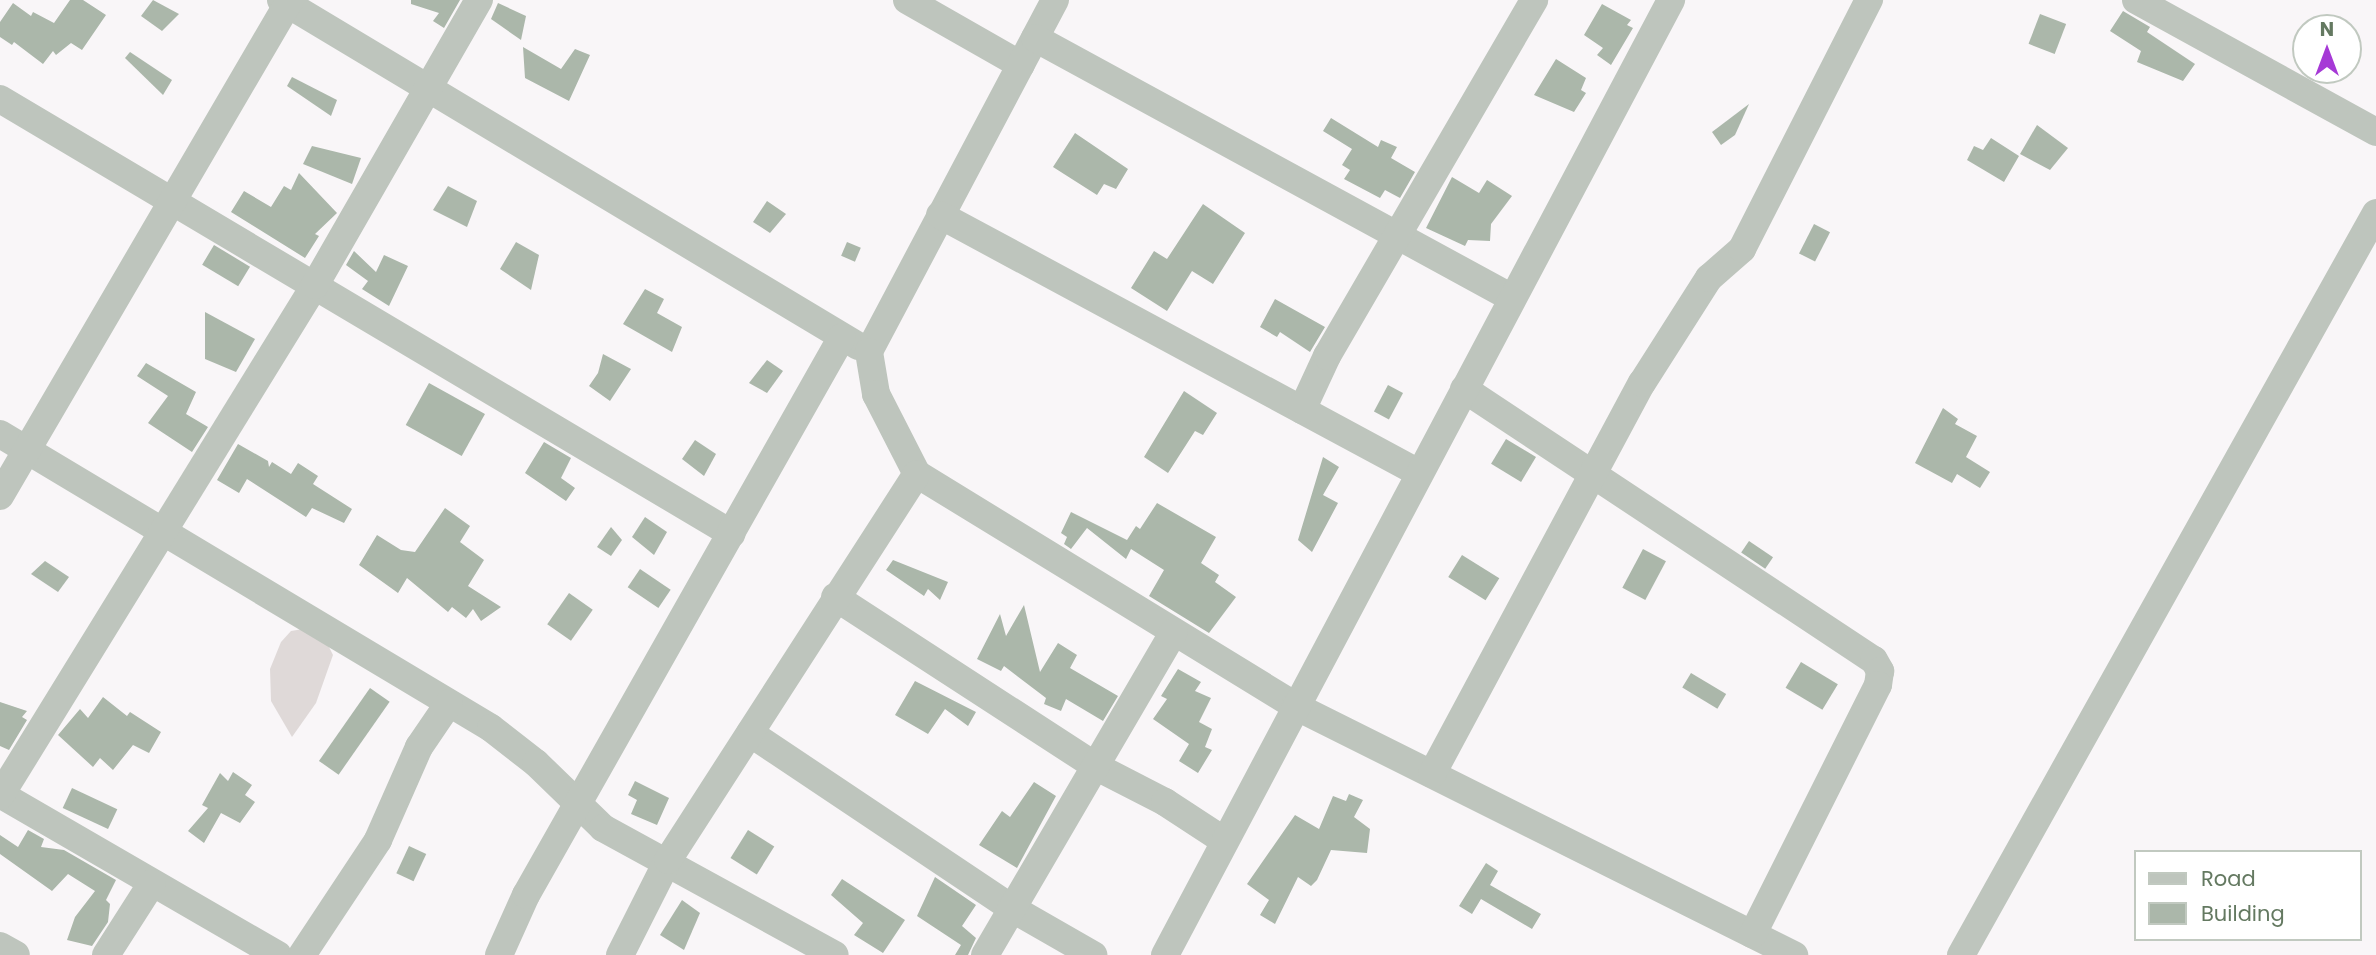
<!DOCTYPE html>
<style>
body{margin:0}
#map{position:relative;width:2376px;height:955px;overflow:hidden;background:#f9f6f8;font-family:Poppins,sans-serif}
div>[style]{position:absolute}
.green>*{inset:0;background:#dfd9d8}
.building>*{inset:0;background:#abb7aa;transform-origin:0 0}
.minor>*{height:28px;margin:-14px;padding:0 14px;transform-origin:14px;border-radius:14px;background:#bec5bd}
span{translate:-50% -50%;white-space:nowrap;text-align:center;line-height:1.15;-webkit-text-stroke:7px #fff;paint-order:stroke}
.legend{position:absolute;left:2134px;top:850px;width:228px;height:91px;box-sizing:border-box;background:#fff;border:2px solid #c1c9c0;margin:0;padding:9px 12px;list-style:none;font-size:21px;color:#647961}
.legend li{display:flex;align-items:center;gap:14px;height:35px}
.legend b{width:35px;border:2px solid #c1c9c0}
.north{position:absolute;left:2292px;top:14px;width:70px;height:70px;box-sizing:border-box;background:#fff;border:2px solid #c1c9c0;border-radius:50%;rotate:0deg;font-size:19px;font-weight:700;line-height:28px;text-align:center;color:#647961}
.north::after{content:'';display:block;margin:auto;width:24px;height:32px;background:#a639d6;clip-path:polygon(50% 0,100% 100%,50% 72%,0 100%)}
</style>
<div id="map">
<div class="green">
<i style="clip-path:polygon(303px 629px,326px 641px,333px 655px,316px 703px,292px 737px,271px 701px,270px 669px,281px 642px,291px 631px)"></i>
</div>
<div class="building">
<i style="clip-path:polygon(70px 0,83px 0,106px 15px,82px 50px,71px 43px,56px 55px,53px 51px,43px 64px,14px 42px,12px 45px,0 37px,0 22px,13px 3px,31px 16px,33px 12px,54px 23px)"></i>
<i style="clip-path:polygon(153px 0,179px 14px,162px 31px,141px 16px)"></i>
<i style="clip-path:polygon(411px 0,460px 0,444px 28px,433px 21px,439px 13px,411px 4px)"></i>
<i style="clip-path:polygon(498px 3px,526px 16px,521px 40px,491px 19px)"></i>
<i style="clip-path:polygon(1602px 4px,1631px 20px,1627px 25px,1633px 28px,1611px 65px,1597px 55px,1603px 48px,1584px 35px)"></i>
<i style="clip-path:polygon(2123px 11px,2150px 27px,2147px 32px,2195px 64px,2183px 81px,2137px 62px,2141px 51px,2110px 31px)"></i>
<i style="left:2040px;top:14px;width:28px;height:32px;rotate:21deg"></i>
<i style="clip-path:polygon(523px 47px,561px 69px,575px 49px,590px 55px,569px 101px,525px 78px)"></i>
<i style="clip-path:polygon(130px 52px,172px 80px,163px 95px,125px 58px)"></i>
<i style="clip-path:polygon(1556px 59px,1586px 78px,1581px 90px,1586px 93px,1574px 112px,1534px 95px)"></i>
<i style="clip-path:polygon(292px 77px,337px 100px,331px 116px,287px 86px)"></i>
<i style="clip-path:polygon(1749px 104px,1735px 135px,1721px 145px,1712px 132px)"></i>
<i style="clip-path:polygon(1331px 118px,1378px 147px,1381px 140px,1397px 147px,1391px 158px,1415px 172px,1400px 198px,1385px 190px,1380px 198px,1344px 179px,1350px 170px,1342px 165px,1352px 149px,1323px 131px)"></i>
<i style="clip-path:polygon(2037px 125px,2068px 148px,2050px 170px,2020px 154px)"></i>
<i style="clip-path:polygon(1075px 133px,1128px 169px,1116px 189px,1104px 184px,1097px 195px,1053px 167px)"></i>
<i style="clip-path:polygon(1991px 138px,2019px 156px,2004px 182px,1967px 160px,1974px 146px,1983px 150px)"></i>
<i style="clip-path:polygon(312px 146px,361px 158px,352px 184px,303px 164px)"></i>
<i style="clip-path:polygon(299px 173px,337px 213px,315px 234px,319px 236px,305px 258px,231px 212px,244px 191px,271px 207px,284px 186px,291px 190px)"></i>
<i style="clip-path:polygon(1452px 177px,1479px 193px,1487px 180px,1512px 196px,1491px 224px,1490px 241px,1468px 240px,1465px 246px,1426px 228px)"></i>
<i style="clip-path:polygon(448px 186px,477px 201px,467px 227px,433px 210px)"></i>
<i style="clip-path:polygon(767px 201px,786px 214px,770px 233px,753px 222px)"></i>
<i style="clip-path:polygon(1203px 204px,1245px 233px,1213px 284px,1192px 271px,1167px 311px,1131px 288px,1154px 251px,1167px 259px)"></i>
<i style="left:1814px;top:224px;width:18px;height:33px;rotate:27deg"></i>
<i style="clip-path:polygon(516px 242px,539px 255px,531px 290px,500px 269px)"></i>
<i style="left:847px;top:242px;width:15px;height:15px;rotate:23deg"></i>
<i style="left:214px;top:245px;width:42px;height:23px;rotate:31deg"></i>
<i style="clip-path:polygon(354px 251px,376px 272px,384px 255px,408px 266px,389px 306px,362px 289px,368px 281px,346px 265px)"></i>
<i style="clip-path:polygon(645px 289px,664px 299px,657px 313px,682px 327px,672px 352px,623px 324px)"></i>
<i style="clip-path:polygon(1275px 299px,1325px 327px,1310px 352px,1280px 332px,1277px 337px,1260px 327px)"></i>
<i style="clip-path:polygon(205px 312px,255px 339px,236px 372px,205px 359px)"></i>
<i style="clip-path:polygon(603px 354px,631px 369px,610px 401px,589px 386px,598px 373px)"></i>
<i style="clip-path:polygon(767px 360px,783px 371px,767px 393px,749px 383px)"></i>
<i style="clip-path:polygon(146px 363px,196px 392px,186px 414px,208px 427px,192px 452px,148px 423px,168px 396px,137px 376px)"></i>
<i style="left:429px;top:383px;width:64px;height:48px;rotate:29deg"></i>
<i style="left:1388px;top:385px;width:17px;height:30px;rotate:28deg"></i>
<i style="clip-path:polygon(1184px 391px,1217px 413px,1203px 435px,1195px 431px,1168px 473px,1144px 457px)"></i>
<i style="clip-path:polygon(1943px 408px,1958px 419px,1955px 424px,1977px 436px,1966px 457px,1990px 472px,1980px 488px,1957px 474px,1952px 483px,1915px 463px)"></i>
<i style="left:1506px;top:439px;width:35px;height:29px;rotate:31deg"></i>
<i style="clip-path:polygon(695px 440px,716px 454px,704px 476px,682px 459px)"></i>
<i style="clip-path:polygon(544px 442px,571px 458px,561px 478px,575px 488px,566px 501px,525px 473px)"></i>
<i style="clip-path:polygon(238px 444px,268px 461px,269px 467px,272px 462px,291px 474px,298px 463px,318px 476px,313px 484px,352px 509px,344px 523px,312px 508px,306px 517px,247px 479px,239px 493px,217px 480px)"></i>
<i style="clip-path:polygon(1323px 457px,1339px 467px,1323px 495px,1338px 503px,1312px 552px,1298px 540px)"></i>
<i style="clip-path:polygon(1157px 503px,1216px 537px,1201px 563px,1219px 575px,1215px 582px,1236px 597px,1209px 633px,1149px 596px,1164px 570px,1131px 549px,1126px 559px,1087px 528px,1071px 549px,1064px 544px,1067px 537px,1061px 533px,1071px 512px,1127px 540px,1136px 526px,1140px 529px)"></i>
<i style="clip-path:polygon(445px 508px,470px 526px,460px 542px,484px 560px,468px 586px,501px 607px,481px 621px,473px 609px,466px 618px,452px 607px,448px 612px,407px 578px,398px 593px,359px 565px,377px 535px,401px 550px,415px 552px)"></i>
<i style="clip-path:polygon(645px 517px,667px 532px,654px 555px,632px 537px)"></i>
<i style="clip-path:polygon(611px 527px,622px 540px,611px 556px,597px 547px)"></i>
<i style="left:1749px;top:541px;width:29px;height:14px;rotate:34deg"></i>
<i style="left:1643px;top:549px;width:26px;height:44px;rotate:28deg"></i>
<i style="left:1462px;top:555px;width:44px;height:26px;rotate:32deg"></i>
<i style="clip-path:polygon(893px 560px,948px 582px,940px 600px,928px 589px,924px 596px,886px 570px)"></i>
<i style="clip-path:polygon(45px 561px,69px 577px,58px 592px,31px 574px)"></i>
<i style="left:640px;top:569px;width:37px;height:22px;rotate:34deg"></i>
<i style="left:569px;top:593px;width:29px;height:38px;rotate:35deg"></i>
<i style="clip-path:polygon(1024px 605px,1040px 672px,1058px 643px,1077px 655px,1070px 668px,1118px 696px,1103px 721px,1066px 699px,1061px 711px,1044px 704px,1046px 698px,1004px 666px,1001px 671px,977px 659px,1000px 614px,1006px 636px)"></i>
<i style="left:1801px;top:662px;width:43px;height:30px;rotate:31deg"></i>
<i style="clip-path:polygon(1178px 669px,1201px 682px,1195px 691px,1211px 698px,1199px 722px,1212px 729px,1205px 747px,1212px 750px,1198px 773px,1179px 761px,1189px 744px,1153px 719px,1167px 699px,1161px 696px)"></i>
<i style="left:1691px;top:673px;width:41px;height:17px;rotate:31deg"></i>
<i style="clip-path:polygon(915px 681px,976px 712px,968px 726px,945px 709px,928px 734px,895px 715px)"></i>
<i style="left:370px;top:688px;width:24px;height:89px;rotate:35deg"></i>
<i style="clip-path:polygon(103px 697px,127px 716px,130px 712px,161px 732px,149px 753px,133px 745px,113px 770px,100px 758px,93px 767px,58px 735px,80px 709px,88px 718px)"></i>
<i style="clip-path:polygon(0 702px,27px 711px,22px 717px,27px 720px,9px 750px,0 746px)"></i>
<i style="clip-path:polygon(233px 772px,252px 785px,245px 795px,255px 802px,240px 823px,221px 813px,204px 843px,188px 831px,208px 808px,202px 805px,220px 773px,228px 781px)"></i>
<i style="clip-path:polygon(635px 781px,669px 798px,657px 825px,631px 814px,637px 800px,628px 795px)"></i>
<i style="clip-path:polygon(1034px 782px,1056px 796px,1017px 868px,979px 845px,1002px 811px,1010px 817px)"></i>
<i style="left:72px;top:788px;width:50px;height:22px;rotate:25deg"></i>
<i style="clip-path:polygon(1349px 794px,1363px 800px,1354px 817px,1370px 829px,1367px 853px,1331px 850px,1317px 880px,1311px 886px,1298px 877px,1275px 924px,1260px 915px,1269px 900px,1247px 884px,1295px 815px,1319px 829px,1333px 796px,1346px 801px)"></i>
<i style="clip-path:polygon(28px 830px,44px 839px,41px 847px,64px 850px,116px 880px,106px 900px,110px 904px,108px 922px,92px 946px,67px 940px,75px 917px,95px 891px,68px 874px,52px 891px,0 854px,0 835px,18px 847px)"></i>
<i style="left:748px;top:830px;width:31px;height:33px;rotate:32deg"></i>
<i style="left:409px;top:846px;width:19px;height:30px;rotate:25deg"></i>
<i style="clip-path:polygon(1486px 863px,1498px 871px,1490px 885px,1541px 914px,1532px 929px,1481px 899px,1472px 914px,1459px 906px)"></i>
<i style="clip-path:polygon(935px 877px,976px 905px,962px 926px,976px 938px,968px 955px,955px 955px,961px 945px,917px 916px)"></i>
<i style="clip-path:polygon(842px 879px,905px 920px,883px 953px,854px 935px,863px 923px,831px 895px)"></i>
<i style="clip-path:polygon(682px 900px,700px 913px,684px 950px,660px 935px)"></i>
</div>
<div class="minor">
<i style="left:281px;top:0;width:673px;rotate:30.95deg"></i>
<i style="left:907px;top:0;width:131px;rotate:29.7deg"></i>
<i style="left:1055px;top:0;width:398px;rotate:117.9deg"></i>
<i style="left:869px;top:352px;width:43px;rotate:80.5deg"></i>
<i style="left:876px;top:394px;width:90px;rotate:62.9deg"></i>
<i style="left:917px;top:474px;width:444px;rotate:31.5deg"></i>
<i style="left:1295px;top:706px;width:558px;rotate:26.52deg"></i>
<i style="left:2136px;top:0;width:274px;rotate:28.8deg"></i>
<i style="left:1035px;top:38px;width:543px;rotate:28.59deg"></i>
<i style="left:0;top:99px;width:851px;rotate:30.72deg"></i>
<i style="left:940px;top:215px;width:544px;rotate:28.31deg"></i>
<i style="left:1464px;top:389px;width:491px;rotate:33.5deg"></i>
<i style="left:1874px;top:660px;width:13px;rotate:61deg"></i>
<i style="left:1880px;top:671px;width:14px;rotate:98deg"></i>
<i style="left:1878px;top:685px;width:279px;rotate:116.7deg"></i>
<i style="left:1302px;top:410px;width:60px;rotate:-65.2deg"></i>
<i style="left:1327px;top:356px;width:412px;rotate:-59.8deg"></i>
<i style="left:0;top:434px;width:572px;rotate:30.91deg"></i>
<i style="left:491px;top:728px;width:57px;rotate:37.9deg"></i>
<i style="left:536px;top:763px;width:93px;rotate:44.1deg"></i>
<i style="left:603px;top:828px;width:264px;rotate:28.7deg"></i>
<i style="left:0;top:496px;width:575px;rotate:-59.69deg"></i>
<i style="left:835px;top:597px;width:310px;rotate:33deg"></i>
<i style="left:1095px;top:766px;width:79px;rotate:27.2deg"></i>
<i style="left:1165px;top:802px;width:69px;rotate:33.2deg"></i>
<i style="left:750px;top:733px;width:314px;rotate:33.8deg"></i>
<i style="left:1011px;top:908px;width:95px;rotate:29.8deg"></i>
<i style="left:1432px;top:774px;width:444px;rotate:-61.8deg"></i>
<i style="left:1642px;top:383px;width:125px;rotate:-57.5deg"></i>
<i style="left:1709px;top:278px;width:44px;rotate:-41.3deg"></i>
<i style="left:1742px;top:249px;width:280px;rotate:-63deg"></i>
<i style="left:0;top:794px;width:321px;rotate:30.1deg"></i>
<i style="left:0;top:796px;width:600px;rotate:-58.35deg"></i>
<i style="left:315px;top:285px;width:329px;rotate:-60.1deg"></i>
<i style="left:0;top:946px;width:18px;rotate:29deg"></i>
<i style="left:106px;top:955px;width:85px;rotate:-57.4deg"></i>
<i style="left:302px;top:955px;width:138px;rotate:-56.5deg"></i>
<i style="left:378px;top:840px;width:102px;rotate:-66.2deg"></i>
<i style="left:419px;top:747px;width:53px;rotate:-55.7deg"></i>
<i style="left:499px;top:955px;width:66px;rotate:-65.8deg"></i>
<i style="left:526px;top:895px;width:641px;rotate:-60.48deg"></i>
<i style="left:620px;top:955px;width:106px;rotate:-63.2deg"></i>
<i style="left:668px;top:860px;width:459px;rotate:-57.2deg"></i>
<i style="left:985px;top:955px;width:374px;rotate:-59.7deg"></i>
<i style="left:1165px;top:955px;width:1081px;rotate:-62.08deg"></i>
<i style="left:1961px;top:955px;width:850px;rotate:-60.78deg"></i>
</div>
<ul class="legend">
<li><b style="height:9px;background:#bec5bd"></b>Road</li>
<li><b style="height:19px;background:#abb7aa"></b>Building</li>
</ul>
<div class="north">N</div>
</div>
